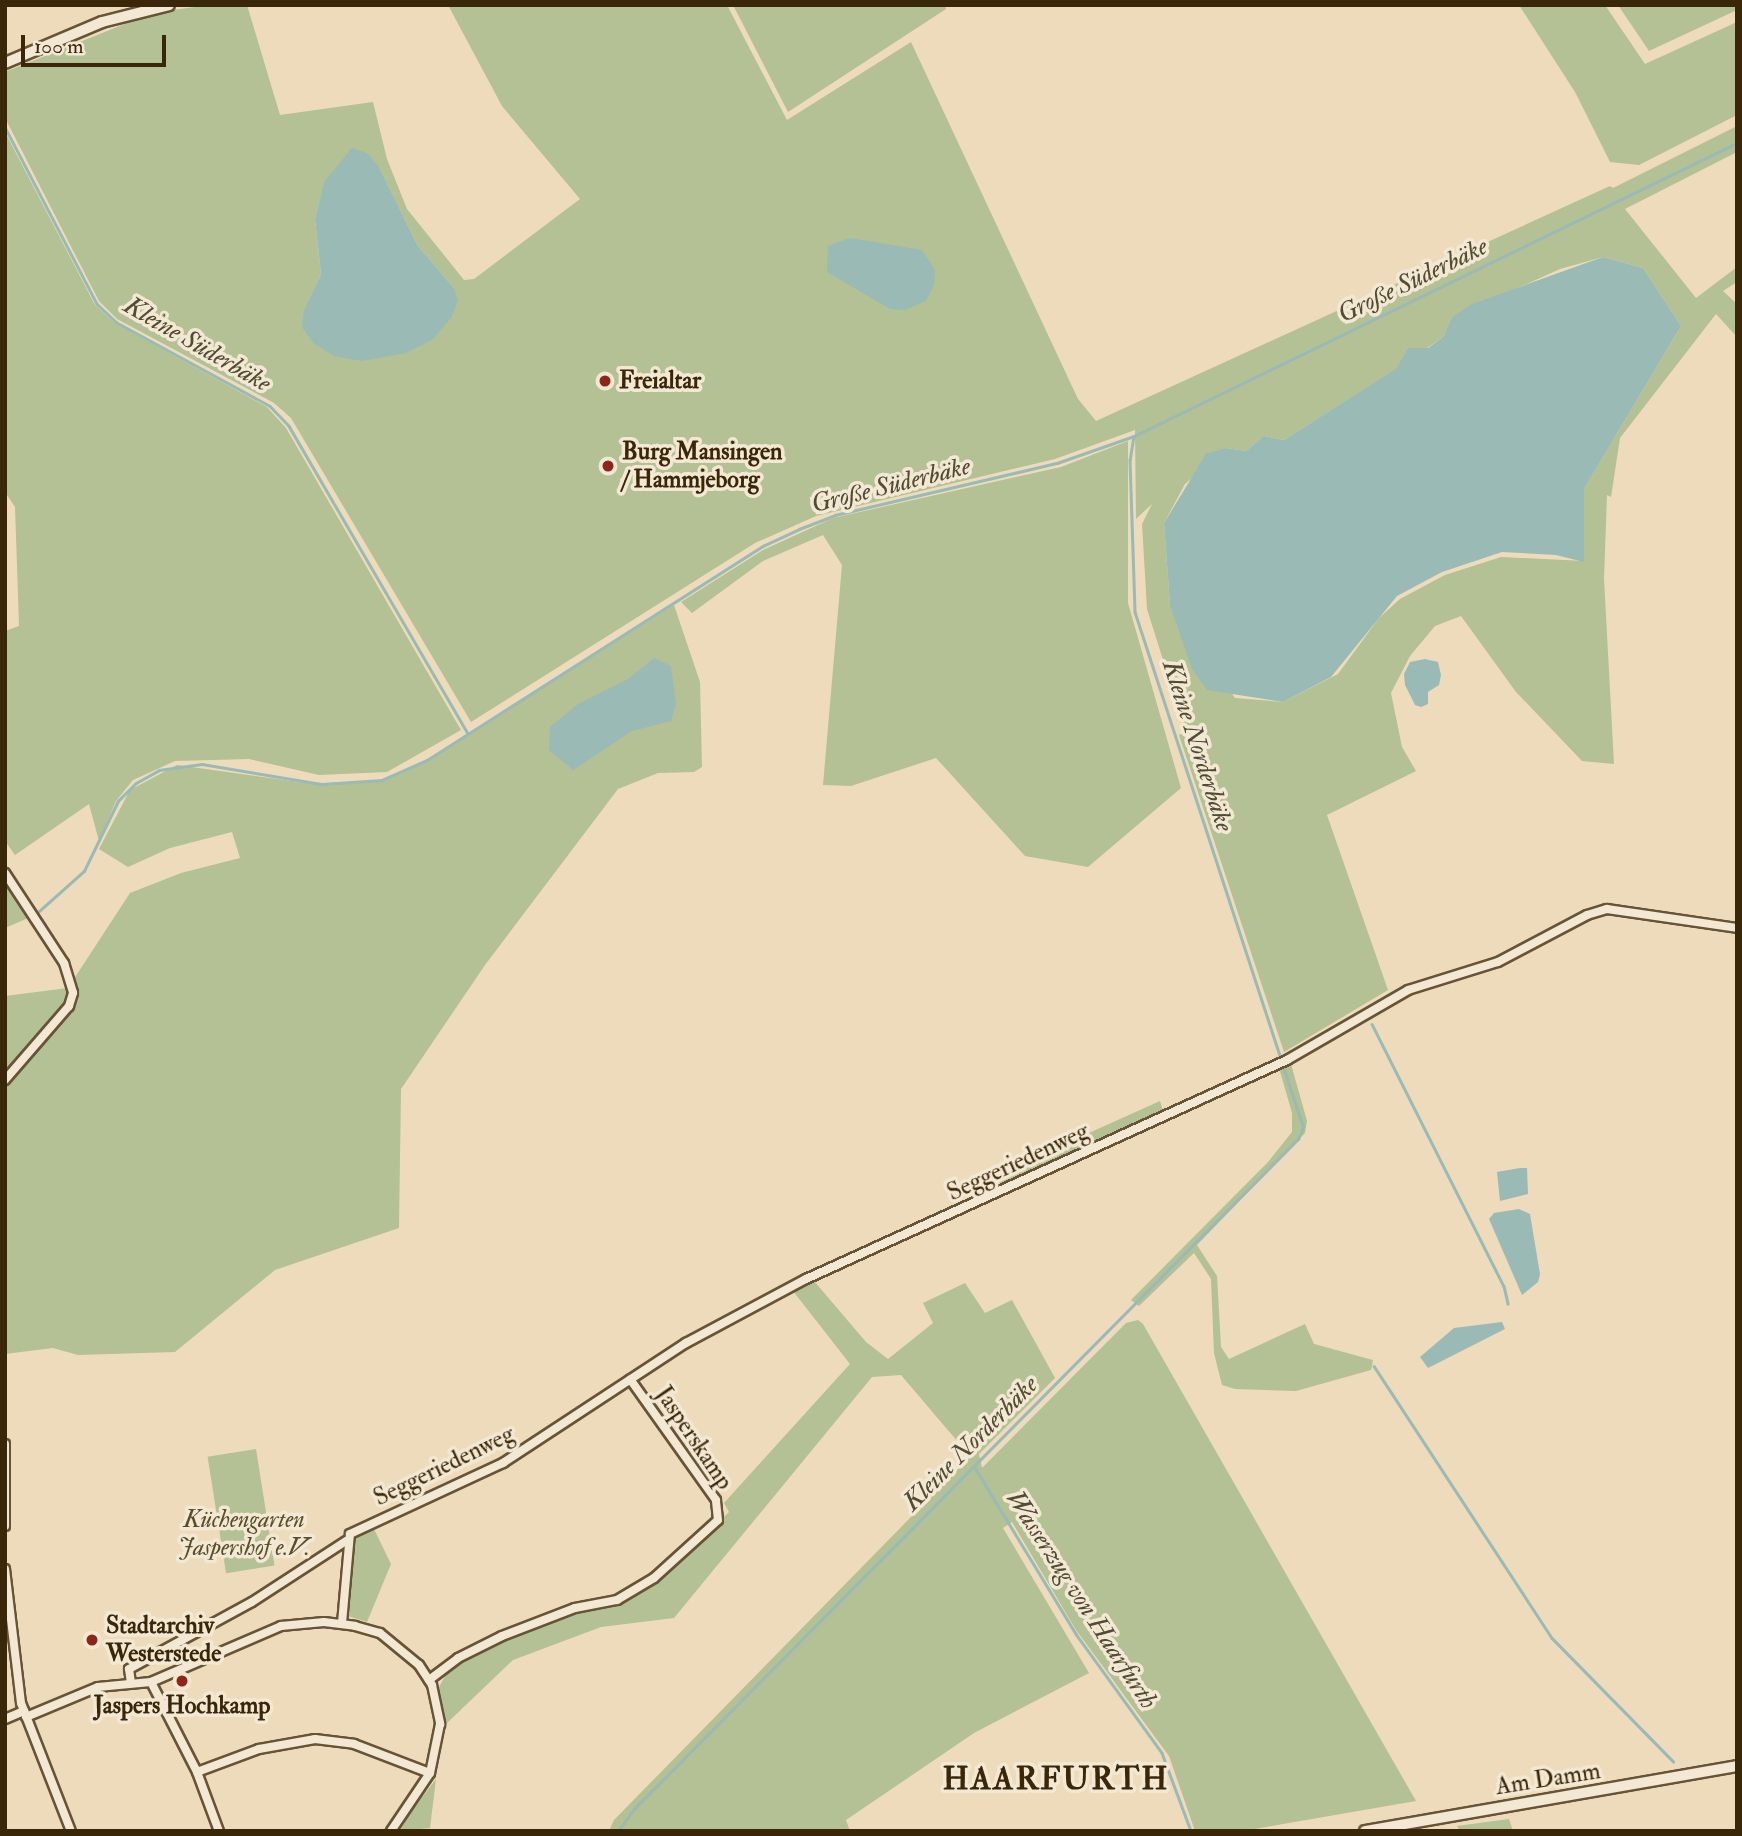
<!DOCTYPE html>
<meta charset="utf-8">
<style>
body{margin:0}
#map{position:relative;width:1742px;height:1836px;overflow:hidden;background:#eddbbb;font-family:"IM FELL Double Pica",serif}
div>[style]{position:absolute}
.green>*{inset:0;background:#b3c194;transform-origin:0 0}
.water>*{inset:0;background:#9abab6}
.stream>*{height:2.5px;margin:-1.25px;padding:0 1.25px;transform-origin:1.25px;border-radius:1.25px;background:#9abab6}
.roads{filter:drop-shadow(2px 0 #675436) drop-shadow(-2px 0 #675436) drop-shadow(0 2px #675436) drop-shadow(0 -2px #675436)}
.street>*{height:8px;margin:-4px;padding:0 4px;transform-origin:4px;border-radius:4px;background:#f3e8d3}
.secondary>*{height:10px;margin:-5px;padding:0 5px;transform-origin:5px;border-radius:5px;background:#f3e8d3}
.dots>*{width:19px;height:19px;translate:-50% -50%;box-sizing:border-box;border:4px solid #f3e8d3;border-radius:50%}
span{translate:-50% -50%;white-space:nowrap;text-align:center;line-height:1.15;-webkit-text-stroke:7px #f3e8d3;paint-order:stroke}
.poi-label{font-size:24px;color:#3a270a;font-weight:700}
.left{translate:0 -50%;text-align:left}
.street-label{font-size:24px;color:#3a270a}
.park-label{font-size:24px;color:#584e2c;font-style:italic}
.water-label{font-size:26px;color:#524c35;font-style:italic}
.district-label{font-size:32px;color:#3a270a;font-weight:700;letter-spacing:2px}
.frame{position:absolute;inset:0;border:7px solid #3a270a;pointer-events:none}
.scale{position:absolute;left:21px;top:35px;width:145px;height:32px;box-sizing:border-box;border:4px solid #3a270a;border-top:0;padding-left:9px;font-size:21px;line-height:24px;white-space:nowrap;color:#3a270a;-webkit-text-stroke:5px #f3e8d3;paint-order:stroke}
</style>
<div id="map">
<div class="green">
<i style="clip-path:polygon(evenodd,209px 5px,247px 5px,280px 115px,373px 102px,387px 159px,407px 209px,464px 280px,474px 279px,580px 199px,502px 106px,448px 5px,727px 5px,787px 120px,911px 42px,1078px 399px,1096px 421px,1610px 186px,1613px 188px,1737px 126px,1737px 152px,1625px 209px,1696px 298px,1737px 267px,1737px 282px,1723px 291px,1737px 304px,1737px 337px,1716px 314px,1620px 438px,1611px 497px,1607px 495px,1604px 579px,1614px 764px,1582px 761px,1516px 692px,1461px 616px,1435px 626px,1410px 656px,1391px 693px,1402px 747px,1416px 771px,1327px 815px,1388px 990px,1284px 1052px,1179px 735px,1186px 733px,1147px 609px,1142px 524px,1152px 504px,1136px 519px,1135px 430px,1055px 459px,816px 516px,755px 543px,471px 722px,291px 418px,274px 403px,117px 319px,99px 301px,5px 118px,5px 72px,152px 13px,209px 5px,379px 167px,418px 246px,454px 288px,304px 309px,321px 274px,315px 219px,324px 183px,379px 167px,209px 5px,1603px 257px,1643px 268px,1681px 326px,1584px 489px,1584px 561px,1501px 557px,1445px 575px,1400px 599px,1379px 618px,1338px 674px,1283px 702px,1235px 698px,1170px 605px,1164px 523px,1185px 484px,1226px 448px,1246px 451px,1264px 436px,1284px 440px,1397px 369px,1408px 348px,1427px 348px,1444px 336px,1451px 318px,1560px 269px,1603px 257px)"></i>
<i style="clip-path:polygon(733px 5px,945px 5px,946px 9px,788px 112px)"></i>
<i style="clip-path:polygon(1519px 5px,1605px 5px,1645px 64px,1737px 22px,1737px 115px,1639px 165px,1610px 162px,1575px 92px)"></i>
<i style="clip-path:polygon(1618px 5px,1737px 5px,1737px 10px,1649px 51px)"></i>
<i style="clip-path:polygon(5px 132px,95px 305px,115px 323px,267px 407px,286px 428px,461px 730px,387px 772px,319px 775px,249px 759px,175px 761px,133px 780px,116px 801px,99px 841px,89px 804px,15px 855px,5px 841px,5px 631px,19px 626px,15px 507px,5px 492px)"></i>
<i style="clip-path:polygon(1128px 441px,1128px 603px,1181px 788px,1088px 867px,1025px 856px,936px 758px,851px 786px,823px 785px,842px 565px,823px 535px,763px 561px,692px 613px,681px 602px,763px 550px,833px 518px,1061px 467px)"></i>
<i style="clip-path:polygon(674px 605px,700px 682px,702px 767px,694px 772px,658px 773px,618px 789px,485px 965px,401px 1089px,399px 1228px,275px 1270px,175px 1352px,78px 1355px,53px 1348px,5px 1354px,5px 996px,68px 988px,130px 893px,181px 873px,240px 858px,232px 832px,170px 848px,128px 867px,99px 849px,130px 790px,177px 765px,321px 785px,384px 781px,427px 761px)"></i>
<i style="clip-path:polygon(5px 874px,33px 916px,5px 928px)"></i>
<i style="clip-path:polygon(1291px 1064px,1307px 1121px,1305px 1133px,1197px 1245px,1217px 1276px,1221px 1347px,1229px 1359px,1305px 1324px,1314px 1344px,1373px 1360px,1371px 1370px,1296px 1391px,1235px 1389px,1222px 1385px,1214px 1353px,1211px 1279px,1194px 1253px,1139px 1306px,1131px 1300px,1268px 1162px,1292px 1132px,1292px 1113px,1279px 1068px)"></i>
<i style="clip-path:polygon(1160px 1101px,1163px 1111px,1002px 1186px,993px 1176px)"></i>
<i style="clip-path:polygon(814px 1281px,866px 1342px,888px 1359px,933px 1323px,923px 1303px,965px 1283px,985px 1313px,1012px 1300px,1055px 1378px,979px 1454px,982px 1468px,1126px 1323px,1138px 1320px,1143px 1324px,1416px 1801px,1243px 1831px,1195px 1831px,1169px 1756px,1076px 1630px,1012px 1522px,1003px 1528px,1089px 1673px,974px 1733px,846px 1820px,850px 1831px,609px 1831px,614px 1820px,960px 1467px,964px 1449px,901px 1375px,872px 1377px,674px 1618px,601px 1627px,513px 1660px,446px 1724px,438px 1689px,450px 1667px,541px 1625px,644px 1588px,680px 1560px,729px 1512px,724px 1503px,850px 1364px,793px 1291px)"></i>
<i style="left:256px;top:1449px;width:118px;height:49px;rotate:81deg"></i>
<i style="clip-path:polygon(371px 1523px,391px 1564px,367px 1622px,348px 1616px,340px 1605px,347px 1541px)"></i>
<i style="clip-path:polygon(436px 1779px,430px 1828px,400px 1831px,411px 1812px)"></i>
<i style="clip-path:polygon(1509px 1819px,1513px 1831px,1460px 1831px,1457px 1826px)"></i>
</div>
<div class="water">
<i style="clip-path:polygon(352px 148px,367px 153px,379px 167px,418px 246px,454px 288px,458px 301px,451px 318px,432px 340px,406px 353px,362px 361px,334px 356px,313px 343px,302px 327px,304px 309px,321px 274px,315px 219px,324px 182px)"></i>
<i style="clip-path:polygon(850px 238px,922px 250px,935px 270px,934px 285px,926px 301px,905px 310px,890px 309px,827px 272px,828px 246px)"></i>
<i style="clip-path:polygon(1603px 257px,1643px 268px,1681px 326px,1584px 489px,1584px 562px,1556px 555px,1502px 552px,1442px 572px,1397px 596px,1331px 677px,1283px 702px,1207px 690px,1192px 669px,1170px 605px,1164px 523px,1206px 454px,1226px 448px,1246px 451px,1264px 436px,1284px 440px,1396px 369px,1408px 348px,1428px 348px,1444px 336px,1451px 318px,1472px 304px)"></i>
<i style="clip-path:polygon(654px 658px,671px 666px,676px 704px,671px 721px,632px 731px,573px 770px,549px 750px,550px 727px,578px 704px,628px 679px)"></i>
<i style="clip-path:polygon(1425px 659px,1438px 662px,1441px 675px,1439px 685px,1428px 692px,1428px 704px,1421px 707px,1415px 705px,1405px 685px,1404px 674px,1410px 662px)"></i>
<i style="clip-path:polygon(1520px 1168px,1527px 1168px,1528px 1194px,1500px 1201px,1497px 1172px)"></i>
<i style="clip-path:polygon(1519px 1209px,1530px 1214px,1540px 1274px,1538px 1282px,1522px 1295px,1489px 1219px,1494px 1213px)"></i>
<i style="clip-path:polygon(1502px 1322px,1505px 1329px,1428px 1368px,1420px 1357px,1454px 1328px)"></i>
</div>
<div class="stream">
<i style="left:5px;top:127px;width:199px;rotate:62.5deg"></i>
<i style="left:97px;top:304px;width:26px;rotate:43deg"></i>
<i style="left:116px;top:322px;width:175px;rotate:28.6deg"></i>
<i style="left:270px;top:406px;width:28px;rotate:46deg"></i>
<i style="left:289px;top:426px;width:354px;rotate:59.8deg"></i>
<i style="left:1134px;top:436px;width:24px;rotate:99deg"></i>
<i style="left:1130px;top:460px;width:152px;rotate:88.1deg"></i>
<i style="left:1135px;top:612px;width:470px;rotate:71.9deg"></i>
<i style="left:37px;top:913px;width:63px;rotate:-41.8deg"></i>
<i style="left:84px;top:871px;width:78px;rotate:-64.1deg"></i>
<i style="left:118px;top:801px;width:25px;rotate:-45deg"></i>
<i style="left:136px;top:783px;width:26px;rotate:-29deg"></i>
<i style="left:159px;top:770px;width:43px;rotate:-7.9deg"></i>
<i style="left:202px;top:764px;width:122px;rotate:9.5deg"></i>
<i style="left:322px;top:784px;width:60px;rotate:-3.8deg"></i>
<i style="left:382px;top:780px;width:49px;rotate:-24deg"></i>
<i style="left:427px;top:760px;width:398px;rotate:-32.5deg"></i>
<i style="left:763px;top:546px;width:40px;rotate:-25deg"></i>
<i style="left:799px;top:529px;width:39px;rotate:-21deg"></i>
<i style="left:835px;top:515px;width:228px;rotate:-13.2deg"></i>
<i style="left:1057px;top:463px;width:82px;rotate:-19.3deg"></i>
<i style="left:1134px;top:436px;width:670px;rotate:-25.92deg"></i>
<i style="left:1372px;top:1024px;width:293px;rotate:63.3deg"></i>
<i style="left:1504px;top:1286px;width:18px;rotate:77deg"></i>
<i style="left:1374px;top:1366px;width:325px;rotate:56.8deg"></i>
<i style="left:1552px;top:1638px;width:173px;rotate:45.5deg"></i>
<i style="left:974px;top:1466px;width:197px;rotate:58.7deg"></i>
<i style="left:1076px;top:1634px;width:147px;rotate:54.1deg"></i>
<i style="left:1162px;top:1753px;width:83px;rotate:69.6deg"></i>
<i style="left:618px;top:1831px;width:29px;rotate:-54deg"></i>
<i style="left:635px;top:1808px;width:942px;rotate:-45.26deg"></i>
<i style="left:1298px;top:1139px;width:13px;rotate:-67deg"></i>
<i style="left:1303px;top:1127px;width:63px;rotate:-108.4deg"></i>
</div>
<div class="roads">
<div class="street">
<i style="left:5px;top:873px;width:108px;rotate:56.8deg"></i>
<i style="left:64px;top:963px;width:31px;rotate:73deg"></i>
<i style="left:73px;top:993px;width:14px;rotate:107deg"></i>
<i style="left:69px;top:1006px;width:98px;rotate:130.9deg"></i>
<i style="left:5px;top:1444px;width:82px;rotate:90deg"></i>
<i style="left:5px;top:1569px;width:135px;rotate:83.2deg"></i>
<i style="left:21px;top:1703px;width:137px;rotate:68.7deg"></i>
<i style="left:342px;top:1623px;width:89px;rotate:-84.9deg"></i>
<i style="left:350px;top:1534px;width:169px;rotate:-24.9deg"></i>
<i style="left:503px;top:1463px;width:219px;rotate:-33.3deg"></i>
<i style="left:686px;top:1343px;width:136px;rotate:-28.1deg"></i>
<i style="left:806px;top:1279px;width:529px;rotate:-24.48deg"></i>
<i style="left:1287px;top:1060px;width:140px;rotate:-30deg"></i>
<i style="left:1408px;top:990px;width:94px;rotate:-17.3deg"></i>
<i style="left:1498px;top:962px;width:101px;rotate:-27.8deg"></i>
<i style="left:1587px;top:915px;width:21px;rotate:-17deg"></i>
<i style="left:1607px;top:909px;width:131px;rotate:8.3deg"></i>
<i style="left:429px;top:1680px;width:36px;rotate:-37deg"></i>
<i style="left:458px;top:1658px;width:49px;rotate:-26.6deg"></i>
<i style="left:502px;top:1636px;width:78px;rotate:-21deg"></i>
<i style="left:575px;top:1608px;width:43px;rotate:-10.8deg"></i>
<i style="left:617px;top:1600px;width:43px;rotate:-30.7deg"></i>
<i style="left:654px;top:1578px;width:86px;rotate:-42.2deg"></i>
<i style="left:718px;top:1520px;width:20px;rotate:-96deg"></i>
<i style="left:716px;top:1500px;width:148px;rotate:-125.4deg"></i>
<i style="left:151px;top:1682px;width:101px;rotate:62.9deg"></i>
<i style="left:197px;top:1772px;width:63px;rotate:69.6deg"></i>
<i style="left:131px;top:1683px;width:14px;rotate:-98deg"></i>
<i style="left:129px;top:1669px;width:140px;rotate:-28.6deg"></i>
<i style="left:252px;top:1602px;width:112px;rotate:-33deg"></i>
<i style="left:26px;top:1717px;width:78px;rotate:-22.6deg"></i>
<i style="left:98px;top:1687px;width:53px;rotate:-5.4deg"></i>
<i style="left:151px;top:1682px;width:142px;rotate:-23.3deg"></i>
<i style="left:281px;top:1626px;width:43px;rotate:-5.3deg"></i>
<i style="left:324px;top:1622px;width:31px;rotate:7deg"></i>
<i style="left:355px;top:1626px;width:26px;rotate:16deg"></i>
<i style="left:380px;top:1633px;width:50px;rotate:39.4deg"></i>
<i style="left:419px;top:1665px;width:24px;rotate:57deg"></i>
<i style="left:432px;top:1685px;width:40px;rotate:78deg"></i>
<i style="left:440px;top:1724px;width:50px;rotate:101.5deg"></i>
<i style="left:430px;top:1773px;width:70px;rotate:123.9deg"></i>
<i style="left:5px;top:1719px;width:21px;rotate:-23deg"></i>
<i style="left:197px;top:1772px;width:66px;rotate:-20.4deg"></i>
<i style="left:259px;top:1749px;width:57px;rotate:-10.1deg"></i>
<i style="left:315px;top:1739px;width:39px;rotate:7deg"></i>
<i style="left:354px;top:1744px;width:81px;rotate:20.9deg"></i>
</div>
<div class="secondary">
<i style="left:5px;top:63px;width:105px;rotate:-22.9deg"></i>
<i style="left:102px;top:22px;width:69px;rotate:-14.2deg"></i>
<i style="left:1365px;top:1831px;width:378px;rotate:-9.9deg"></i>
</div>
</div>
<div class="dots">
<i style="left:605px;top:381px;background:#8f2418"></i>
<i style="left:608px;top:466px;background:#8f2418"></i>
<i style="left:92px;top:1640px;background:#8f2418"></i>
<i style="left:182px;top:1681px;background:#8f2418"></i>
</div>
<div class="poi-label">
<span class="left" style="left:619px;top:381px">Freialtar</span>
<span class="left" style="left:622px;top:466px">Burg Mansingen<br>/ Hammjeborg</span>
<span class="left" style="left:106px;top:1640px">Stadtarchiv<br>Westerstede</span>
<span style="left:182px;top:1706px">Jaspers Hochkamp</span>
</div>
<div class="street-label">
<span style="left:1018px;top:1162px;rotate:-25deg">Seggeriedenweg</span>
<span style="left:694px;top:1438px;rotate:56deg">Jasperskamp</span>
<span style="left:444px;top:1466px;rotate:-26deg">Seggeriedenweg</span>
<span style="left:1548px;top:1779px;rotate:-9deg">Am Damm</span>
</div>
<div class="park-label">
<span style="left:244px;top:1534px">Küchengarten<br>Jaspershof e.V.</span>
</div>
<div class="water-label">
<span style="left:1413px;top:281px;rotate:-26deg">Große Süderbäke</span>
<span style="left:197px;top:345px;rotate:30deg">Kleine Süderbäke</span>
<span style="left:891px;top:486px;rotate:-14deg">Große Süderbäke</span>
<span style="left:1197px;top:746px;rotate:72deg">Kleine Norderbäke</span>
<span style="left:971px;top:1444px;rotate:-45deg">Kleine Norderbäke</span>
<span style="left:1081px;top:1600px;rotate:57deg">Wasserzug von Haarfurth</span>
</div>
<div class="district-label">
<span style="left:1056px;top:1779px">HAARFURTH</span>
</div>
<div class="frame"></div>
<div class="scale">100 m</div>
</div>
